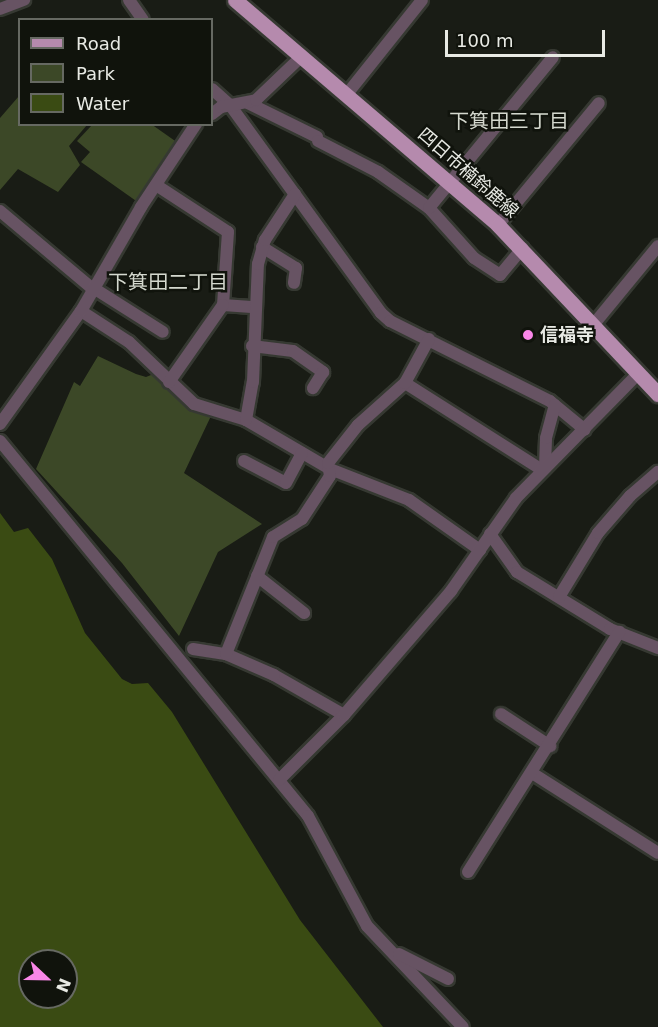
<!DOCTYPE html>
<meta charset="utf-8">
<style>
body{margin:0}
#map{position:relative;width:658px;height:1027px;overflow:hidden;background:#191c15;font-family:"DejaVu Sans","Noto Sans JP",sans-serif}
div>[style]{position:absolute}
.green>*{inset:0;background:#3c4827}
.water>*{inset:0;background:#3a4b13}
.roads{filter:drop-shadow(2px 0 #363932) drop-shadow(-2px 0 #363932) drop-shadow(0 2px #363932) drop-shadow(0 -2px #363932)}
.minor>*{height:12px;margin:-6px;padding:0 6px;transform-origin:6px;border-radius:6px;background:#675363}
.primary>*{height:15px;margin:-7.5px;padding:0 7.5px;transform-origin:7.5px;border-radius:7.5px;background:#b58aad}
.dots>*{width:16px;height:16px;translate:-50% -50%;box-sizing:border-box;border:3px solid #10130c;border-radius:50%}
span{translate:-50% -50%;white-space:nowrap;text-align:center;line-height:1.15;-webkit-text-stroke:5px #10130c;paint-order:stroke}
.street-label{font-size:18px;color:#e8eae4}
.poi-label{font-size:18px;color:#e8eae4;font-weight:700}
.left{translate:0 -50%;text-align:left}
.neighbourhood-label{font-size:20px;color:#d4d8ce}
.legend{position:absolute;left:18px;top:18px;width:195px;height:108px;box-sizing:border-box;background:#10130c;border:2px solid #666962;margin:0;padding:8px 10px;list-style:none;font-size:18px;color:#e8eae4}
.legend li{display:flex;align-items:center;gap:12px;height:30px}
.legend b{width:30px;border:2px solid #666962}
.north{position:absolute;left:18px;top:949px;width:60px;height:60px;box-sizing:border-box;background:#10130c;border:2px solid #666962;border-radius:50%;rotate:112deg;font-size:16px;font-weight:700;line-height:24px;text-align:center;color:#e8eae4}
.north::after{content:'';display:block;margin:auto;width:21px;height:27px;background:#f987e8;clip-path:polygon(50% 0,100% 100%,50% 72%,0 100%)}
.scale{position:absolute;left:445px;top:30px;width:160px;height:27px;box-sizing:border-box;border:3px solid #e8eae4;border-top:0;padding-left:8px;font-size:18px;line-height:21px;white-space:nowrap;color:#e8eae4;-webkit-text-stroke:4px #10130c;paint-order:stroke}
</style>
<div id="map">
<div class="green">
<i style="clip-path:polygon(19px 96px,20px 124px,87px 125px,69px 146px,80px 165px,58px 192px,18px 169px,0 190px,0 118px)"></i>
<i style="clip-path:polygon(151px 124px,178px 143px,139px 203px,81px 162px,90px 152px,77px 141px,92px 125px)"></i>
<i style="clip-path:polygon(98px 356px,136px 374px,146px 377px,156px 373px,200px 412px,211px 416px,184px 473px,262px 524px,218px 552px,179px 636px,122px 563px,36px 469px,74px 382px,80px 386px)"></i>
</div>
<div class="water">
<i style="clip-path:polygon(evenodd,0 513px,14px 532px,28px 528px,52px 559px,85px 633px,122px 679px,132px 684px,148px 683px,172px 712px,300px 920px,383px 1027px,0 1027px,0 513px,30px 961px,66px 961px,66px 997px,30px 997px,30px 961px)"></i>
</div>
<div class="roads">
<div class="minor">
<i style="left:129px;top:0;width:24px;rotate:55deg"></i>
<i style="left:0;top:9px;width:26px;rotate:-21deg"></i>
<i style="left:212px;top:89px;width:24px;rotate:42deg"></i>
<i style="left:230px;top:105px;width:257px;rotate:54deg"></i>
<i style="left:381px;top:313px;width:12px;rotate:42deg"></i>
<i style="left:390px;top:321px;width:179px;rotate:26.6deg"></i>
<i style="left:550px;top:401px;width:45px;rotate:39.6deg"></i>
<i style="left:347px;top:94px;width:120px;rotate:-51.4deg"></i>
<i style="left:248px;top:103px;width:77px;rotate:26.2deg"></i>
<i style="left:212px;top:114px;width:11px;rotate:-38deg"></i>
<i style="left:221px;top:107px;width:36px;rotate:-11deg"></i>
<i style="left:256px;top:100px;width:64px;rotate:-43.7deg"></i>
<i style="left:318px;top:141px;width:68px;rotate:27.3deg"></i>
<i style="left:378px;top:172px;width:62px;rotate:35.2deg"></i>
<i style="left:429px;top:208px;width:67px;rotate:48deg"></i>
<i style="left:474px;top:258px;width:31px;rotate:33deg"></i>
<i style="left:500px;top:275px;width:35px;rotate:-50deg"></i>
<i style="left:156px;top:185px;width:86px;rotate:33.1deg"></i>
<i style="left:228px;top:232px;width:73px;rotate:93.9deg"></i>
<i style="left:223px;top:305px;width:32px;rotate:4deg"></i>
<i style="left:429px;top:208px;width:195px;rotate:-50.6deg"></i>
<i style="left:0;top:211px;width:123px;rotate:40deg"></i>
<i style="left:498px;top:225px;width:158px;rotate:-50.4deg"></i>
<i style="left:262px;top:247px;width:40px;rotate:32deg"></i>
<i style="left:296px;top:268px;width:15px;rotate:98deg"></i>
<i style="left:95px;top:289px;width:80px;rotate:32.3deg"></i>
<i style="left:81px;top:311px;width:57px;rotate:32.9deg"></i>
<i style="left:129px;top:342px;width:90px;rotate:43.6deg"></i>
<i style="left:194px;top:404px;width:54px;rotate:17.1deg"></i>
<i style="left:246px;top:420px;width:97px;rotate:30.3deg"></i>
<i style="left:330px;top:469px;width:85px;rotate:21.4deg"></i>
<i style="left:409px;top:500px;width:87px;rotate:35.2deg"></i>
<i style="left:594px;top:324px;width:101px;rotate:-50.6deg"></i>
<i style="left:252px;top:346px;width:41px;rotate:7deg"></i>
<i style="left:293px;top:351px;width:37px;rotate:35deg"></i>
<i style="left:323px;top:372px;width:19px;rotate:122deg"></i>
<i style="left:169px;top:382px;width:94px;rotate:-55deg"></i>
<i style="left:405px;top:383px;width:162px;rotate:32.4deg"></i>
<i style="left:246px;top:420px;width:39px;rotate:-80deg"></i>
<i style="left:253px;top:382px;width:118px;rotate:-87.6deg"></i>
<i style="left:258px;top:264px;width:25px;rotate:-74deg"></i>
<i style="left:265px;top:240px;width:55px;rotate:-56.9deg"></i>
<i style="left:0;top:424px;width:139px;rotate:-54.4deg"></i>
<i style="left:81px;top:311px;width:120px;rotate:-60deg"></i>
<i style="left:141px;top:207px;width:100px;rotate:-56.5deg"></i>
<i style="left:0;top:441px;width:485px;rotate:50.6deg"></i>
<i style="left:308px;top:816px;width:125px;rotate:61.8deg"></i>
<i style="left:367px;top:926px;width:139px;rotate:46.5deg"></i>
<i style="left:244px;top:461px;width:47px;rotate:27.6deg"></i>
<i style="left:286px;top:483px;width:34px;rotate:-62deg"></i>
<i style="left:545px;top:467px;width:29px;rotate:-88deg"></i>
<i style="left:546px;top:438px;width:34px;rotate:-75deg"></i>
<i style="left:490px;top:534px;width:47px;rotate:54.6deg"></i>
<i style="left:517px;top:572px;width:109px;rotate:31.5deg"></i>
<i style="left:610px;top:629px;width:52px;rotate:21.6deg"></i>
<i style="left:257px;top:576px;width:60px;rotate:38.2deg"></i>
<i style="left:559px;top:597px;width:75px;rotate:-58.6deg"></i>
<i style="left:598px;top:533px;width:49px;rotate:-49.1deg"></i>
<i style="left:630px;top:496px;width:37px;rotate:-41deg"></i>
<i style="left:193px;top:649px;width:33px;rotate:9deg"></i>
<i style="left:501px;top:714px;width:59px;rotate:33.1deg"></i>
<i style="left:344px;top:715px;width:81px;rotate:-150.3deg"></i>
<i style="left:274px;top:675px;width:52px;rotate:-156.4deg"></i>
<i style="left:226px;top:654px;width:126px;rotate:-68.1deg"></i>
<i style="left:273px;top:537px;width:34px;rotate:-32deg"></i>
<i style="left:302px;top:519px;width:51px;rotate:-56.9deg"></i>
<i style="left:330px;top:476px;width:13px;rotate:-99deg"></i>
<i style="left:328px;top:463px;width:48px;rotate:-51.7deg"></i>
<i style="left:358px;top:425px;width:63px;rotate:-41.8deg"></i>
<i style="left:405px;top:383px;width:50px;rotate:-61.4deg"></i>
<i style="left:532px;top:773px;width:149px;rotate:32.4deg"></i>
<i style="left:279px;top:780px;width:92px;rotate:-45deg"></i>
<i style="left:344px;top:715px;width:164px;rotate:-49.2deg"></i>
<i style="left:451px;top:591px;width:113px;rotate:-55deg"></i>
<i style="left:516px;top:498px;width:175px;rotate:-45.5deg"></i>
<i style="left:468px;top:872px;width:284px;rotate:-57.8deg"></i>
<i style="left:399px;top:954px;width:55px;rotate:27deg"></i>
</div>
<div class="primary">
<i style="left:235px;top:0;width:346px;rotate:40.5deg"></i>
<i style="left:498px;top:225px;width:233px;rotate:46.6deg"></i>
</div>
</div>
<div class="dots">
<i style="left:528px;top:335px;background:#f987e8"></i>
</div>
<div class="street-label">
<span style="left:468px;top:173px;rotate:41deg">四日市楠鈴鹿線</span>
</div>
<div class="poi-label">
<span class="left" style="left:540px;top:335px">信福寺</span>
</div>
<div class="neighbourhood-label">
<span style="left:509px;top:121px">下箕田三丁目</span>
<span style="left:168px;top:282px">下箕田二丁目</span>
</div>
<ul class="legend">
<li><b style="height:8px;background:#b58aad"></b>Road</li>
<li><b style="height:16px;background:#3c4827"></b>Park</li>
<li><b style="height:16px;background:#3a4b13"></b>Water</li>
</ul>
<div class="north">N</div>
<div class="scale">100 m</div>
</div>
